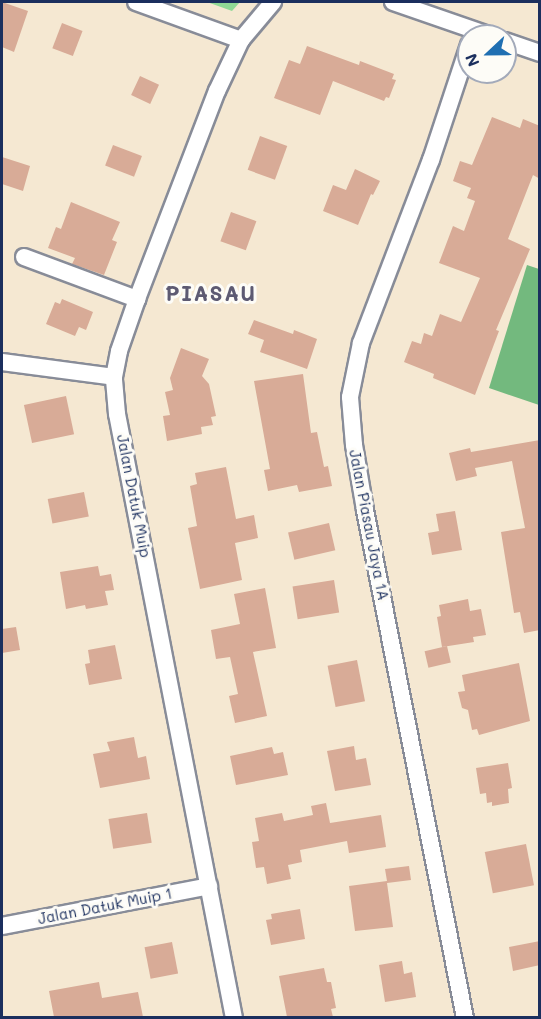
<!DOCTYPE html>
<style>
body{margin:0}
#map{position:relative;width:541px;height:1019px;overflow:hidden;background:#f5e8d2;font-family:Mali,sans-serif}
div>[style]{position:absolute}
.green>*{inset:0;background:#8fd995}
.forest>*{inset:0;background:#73b97e}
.building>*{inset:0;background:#d8ab97;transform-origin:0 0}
.roads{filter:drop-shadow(2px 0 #888c98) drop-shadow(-2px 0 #888c98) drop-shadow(0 2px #888c98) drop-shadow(0 -2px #888c98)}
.street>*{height:16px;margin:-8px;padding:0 8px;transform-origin:8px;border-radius:8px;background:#fff}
span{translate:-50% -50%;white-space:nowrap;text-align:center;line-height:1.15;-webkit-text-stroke:6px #fdfcf7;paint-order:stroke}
.street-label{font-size:15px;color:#1b2f5e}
.district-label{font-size:21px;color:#5d5a72;font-weight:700;letter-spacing:1.5px}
.frame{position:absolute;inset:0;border:3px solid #1b2f5e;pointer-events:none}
.north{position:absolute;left:457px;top:24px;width:60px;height:60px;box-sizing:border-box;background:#fdfcf7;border:2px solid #a3aaba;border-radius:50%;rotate:248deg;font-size:16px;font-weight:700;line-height:24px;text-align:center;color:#1b2f5e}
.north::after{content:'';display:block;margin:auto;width:21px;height:27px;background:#1f6fb2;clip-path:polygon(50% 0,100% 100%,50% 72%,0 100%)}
</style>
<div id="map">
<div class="green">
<i style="clip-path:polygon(207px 2px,240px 2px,232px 11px)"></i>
</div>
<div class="forest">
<i style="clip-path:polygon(527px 265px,539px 269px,539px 405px,489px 388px)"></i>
</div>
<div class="building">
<i style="clip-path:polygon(2px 2px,28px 11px,14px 52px,2px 47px)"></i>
<i style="left:62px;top:23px;width:22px;height:27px;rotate:21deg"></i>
<i style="clip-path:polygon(307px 46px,359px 65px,360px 61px,394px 74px,392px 79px,396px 80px,389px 98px,386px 97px,384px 101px,333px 81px,320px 115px,274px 98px,289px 60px,300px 64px)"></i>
<i style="left:140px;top:76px;width:21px;height:21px;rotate:25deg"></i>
<i style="clip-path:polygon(492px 117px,520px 128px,523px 119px,540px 126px,540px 179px,533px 175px,508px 239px,530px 249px,496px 330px,499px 331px,475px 395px,433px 378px,434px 374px,404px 362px,412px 341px,421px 344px,424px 333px,432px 336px,440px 314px,461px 322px,480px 278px,439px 263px,453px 226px,464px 231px,475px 201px,467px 198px,471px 188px,453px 181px,460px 161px,472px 165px)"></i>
<i style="left:260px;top:136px;width:29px;height:36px;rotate:20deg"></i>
<i style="left:113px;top:145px;width:31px;height:22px;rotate:21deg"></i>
<i style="clip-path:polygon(2px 157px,30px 166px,23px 191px,2px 184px)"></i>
<i style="clip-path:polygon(355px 169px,380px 181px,373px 195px,371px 194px,358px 225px,323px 211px,333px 185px,346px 190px)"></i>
<i style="clip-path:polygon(71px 202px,120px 222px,112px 240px,117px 242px,104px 275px,72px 264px,75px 258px,48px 248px,56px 227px,61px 229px)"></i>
<i style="left:231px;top:212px;width:27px;height:31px;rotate:20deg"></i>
<i style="clip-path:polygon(62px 299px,93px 312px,86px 330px,79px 327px,75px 336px,46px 324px,55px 302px,60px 304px)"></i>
<i style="clip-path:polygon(254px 320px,293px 334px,294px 330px,317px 339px,307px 369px,260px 352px,264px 340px,248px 334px)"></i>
<i style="clip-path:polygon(181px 348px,209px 359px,202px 376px,209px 384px,216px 416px,211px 417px,213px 425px,201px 427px,202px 434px,167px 441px,163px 416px,170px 415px,165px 392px,173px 390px,170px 378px)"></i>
<i style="clip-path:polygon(303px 374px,311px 433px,317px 432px,324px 467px,328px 466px,332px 486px,299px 492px,297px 485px,268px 491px,264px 470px,270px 469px,254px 381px)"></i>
<i style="left:66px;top:396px;width:39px;height:43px;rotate:78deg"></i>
<i style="clip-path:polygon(540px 440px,540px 630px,524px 633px,520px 612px,514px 613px,501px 532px,525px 528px,512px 461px,475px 468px,477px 476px,456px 481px,449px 453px,470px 448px,471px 452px)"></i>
<i style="clip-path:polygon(226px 467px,236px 519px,254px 515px,258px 538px,235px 543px,242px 580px,200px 589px,188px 528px,197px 526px,190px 486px,197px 484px,195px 473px)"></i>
<i style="left:84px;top:492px;width:25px;height:37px;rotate:79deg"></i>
<i style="clip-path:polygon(455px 511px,462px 550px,432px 555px,428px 533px,439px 531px,436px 514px)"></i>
<i style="left:329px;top:523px;width:28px;height:42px;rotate:77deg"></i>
<i style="clip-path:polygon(98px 566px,100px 576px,111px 574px,114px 590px,105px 591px,108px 605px,86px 609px,85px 605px,66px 609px,60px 572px)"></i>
<i style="left:334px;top:580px;width:33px;height:42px;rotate:81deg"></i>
<i style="clip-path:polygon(265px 588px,276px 648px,253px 652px,267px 716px,235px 723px,229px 696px,238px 694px,230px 657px,216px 659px,211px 630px,240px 624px,234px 594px)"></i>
<i style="clip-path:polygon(468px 599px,470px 611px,481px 609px,486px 635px,473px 637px,474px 642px,442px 647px,437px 617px,441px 616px,439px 605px)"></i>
<i style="clip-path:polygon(16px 627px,20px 650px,2px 653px,2px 629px)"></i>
<i style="clip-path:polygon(115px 645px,122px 679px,89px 685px,85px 664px,90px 663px,88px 650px)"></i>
<i style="left:447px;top:646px;width:17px;height:23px;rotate:77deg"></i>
<i style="left:357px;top:660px;width:42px;height:30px;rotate:79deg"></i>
<i style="clip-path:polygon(519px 663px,530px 721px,479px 735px,477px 729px,472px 730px,468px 710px,462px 708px,458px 692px,465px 691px,462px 675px)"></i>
<i style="clip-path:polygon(134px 737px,138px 758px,146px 756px,150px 779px,100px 788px,93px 754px,110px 751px,107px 742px)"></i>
<i style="clip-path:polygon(354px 746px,356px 760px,366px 758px,371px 785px,335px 791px,327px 751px)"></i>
<i style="clip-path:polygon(272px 747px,274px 754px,283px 752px,288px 775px,236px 785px,230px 756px)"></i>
<i style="clip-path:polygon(508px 763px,512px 788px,508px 789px,509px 803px,492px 806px,492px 802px,487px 803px,486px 793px,480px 794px,476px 768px)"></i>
<i style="clip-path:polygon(326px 803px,330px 823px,381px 815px,386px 847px,349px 853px,347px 841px,300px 850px,302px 862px,288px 865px,291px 879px,267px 884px,264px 867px,256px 868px,252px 842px,259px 841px,255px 818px,282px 813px,284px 821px,313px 815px,311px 806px)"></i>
<i style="left:147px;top:813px;width:30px;height:39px;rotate:81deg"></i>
<i style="left:526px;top:844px;width:42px;height:42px;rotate:79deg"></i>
<i style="clip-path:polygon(409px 866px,411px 880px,387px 883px,393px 927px,355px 931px,349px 886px,387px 881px,385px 869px)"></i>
<i style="clip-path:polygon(300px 909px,305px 939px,271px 945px,266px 920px,272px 919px,271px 914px)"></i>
<i style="clip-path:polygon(540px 941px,540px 965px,513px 971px,509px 947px)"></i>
<i style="left:172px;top:942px;width:32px;height:28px;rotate:79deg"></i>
<i style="clip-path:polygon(402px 961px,404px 974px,412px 972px,416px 997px,385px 1002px,379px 965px)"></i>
<i style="clip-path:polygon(324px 968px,327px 982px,331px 982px,336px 1008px,331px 1009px,333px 1017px,287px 1017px,279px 976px)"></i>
<i style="clip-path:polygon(99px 982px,102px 998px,138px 992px,143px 1017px,54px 1017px,49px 991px)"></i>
</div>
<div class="roads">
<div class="street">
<i style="left:136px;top:2px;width:112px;rotate:19.9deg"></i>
<i style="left:393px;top:2px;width:104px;rotate:19.1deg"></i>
<i style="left:505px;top:41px;width:37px;rotate:19deg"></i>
<i style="left:24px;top:257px;width:121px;rotate:20.4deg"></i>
<i style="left:2px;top:362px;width:113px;rotate:7.6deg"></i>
<i style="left:2px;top:926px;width:211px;rotate:-10.9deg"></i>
<i style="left:234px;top:1018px;width:615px;rotate:-100.96deg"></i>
<i style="left:117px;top:414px;width:37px;rotate:-95deg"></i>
<i style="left:114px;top:377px;width:26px;rotate:-79deg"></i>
<i style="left:119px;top:351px;width:55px;rotate:-70.9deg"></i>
<i style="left:137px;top:299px;width:223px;rotate:-69deg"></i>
<i style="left:217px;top:91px;width:56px;rotate:-64.8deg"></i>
<i style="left:241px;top:40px;width:50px;rotate:-49.9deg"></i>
<i style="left:465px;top:1018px;width:518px;rotate:-101.14deg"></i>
<i style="left:365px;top:510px;width:66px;rotate:-99.6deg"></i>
<i style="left:354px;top:445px;width:48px;rotate:-94.8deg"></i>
<i style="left:350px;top:397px;width:55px;rotate:-78.5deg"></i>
<i style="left:361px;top:343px;width:196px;rotate:-69.1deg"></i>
<i style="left:431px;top:160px;width:121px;rotate:-71.7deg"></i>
</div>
</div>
<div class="street-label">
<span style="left:134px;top:496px;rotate:79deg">Jalan Datuk Muip</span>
<span style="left:369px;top:525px;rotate:79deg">Jalan Piasau Jaya 1A</span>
<span style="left:105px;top:906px;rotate:-11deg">Jalan Datuk Muip 1</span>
</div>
<div class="district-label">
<span style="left:211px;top:293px">PIASAU</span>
</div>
<div class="frame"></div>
<div class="north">N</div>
</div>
